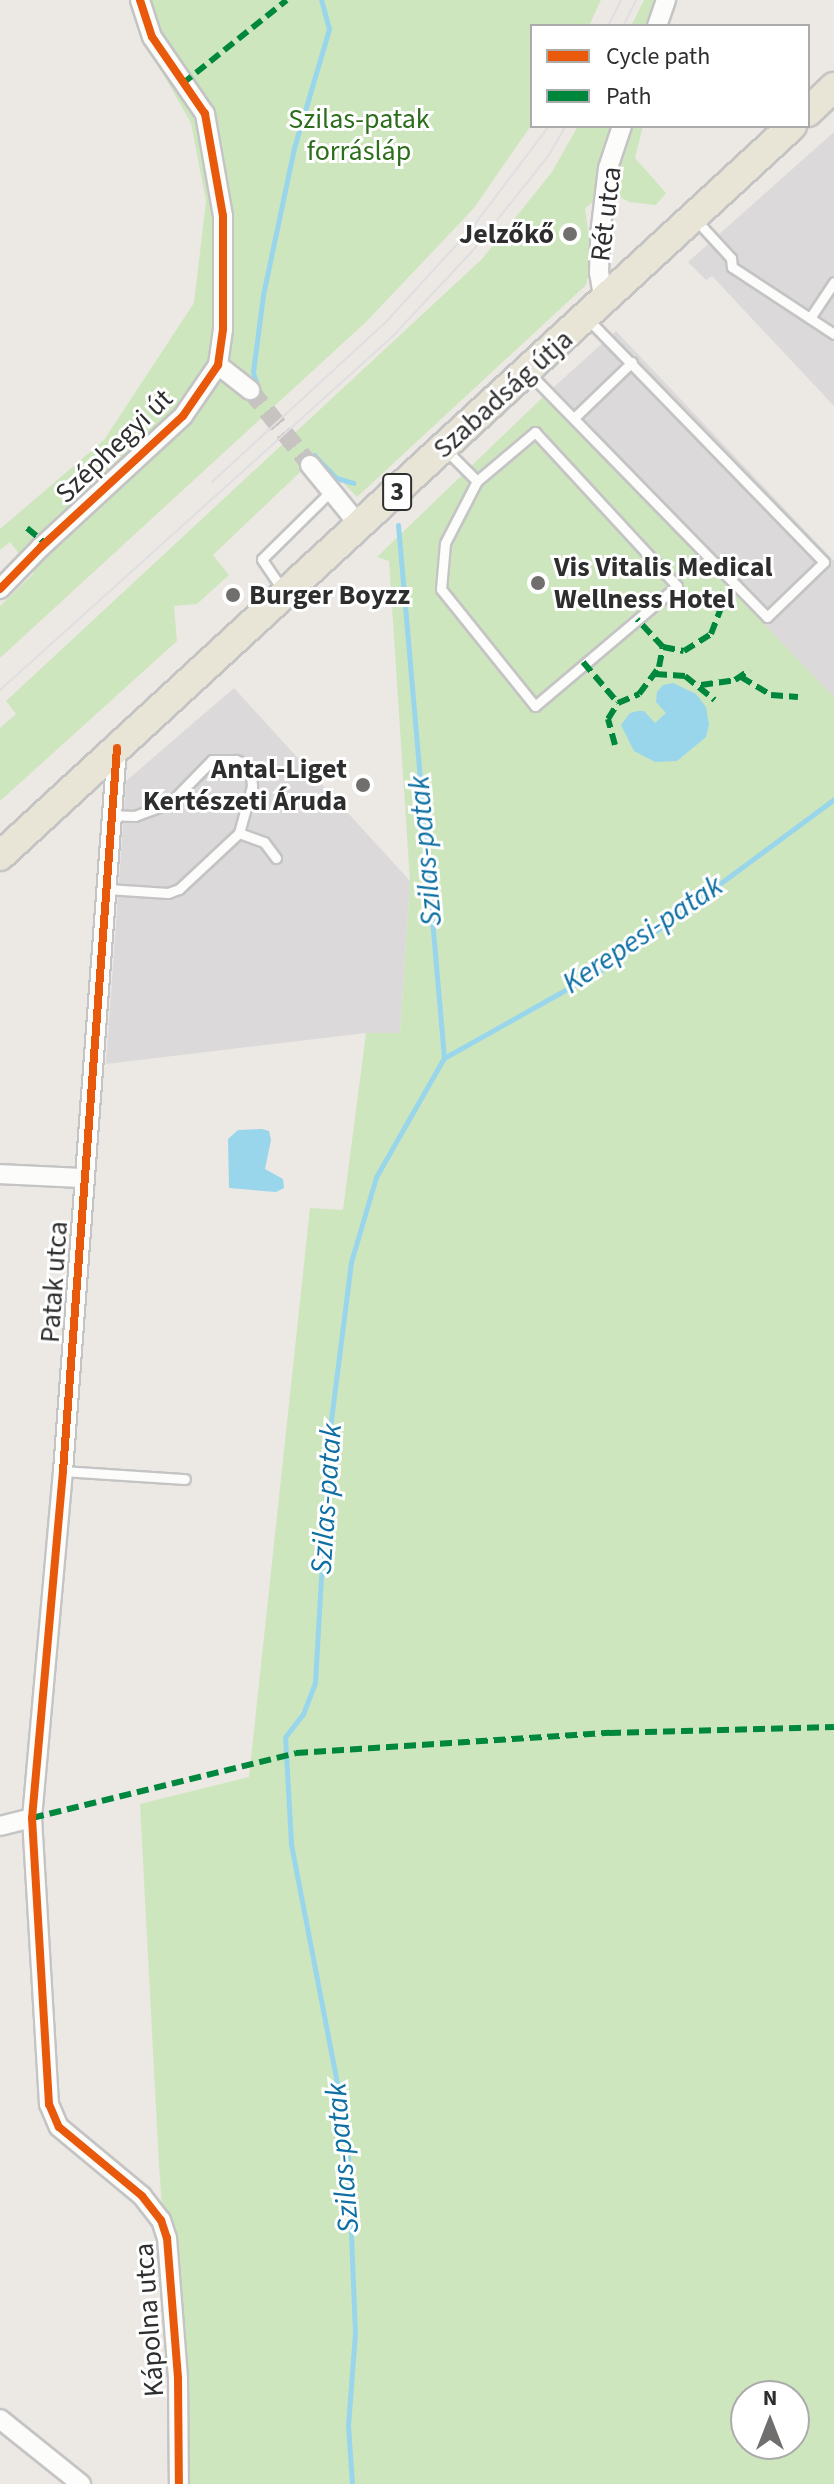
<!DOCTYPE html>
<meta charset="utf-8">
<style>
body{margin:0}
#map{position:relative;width:834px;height:2484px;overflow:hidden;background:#ece8e4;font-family:"Source Sans 3",sans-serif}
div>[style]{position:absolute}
.industrial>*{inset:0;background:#dcd9db}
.green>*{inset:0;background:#cee6be}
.water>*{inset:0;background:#99d6ec}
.stream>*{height:5px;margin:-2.5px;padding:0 2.5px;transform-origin:2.5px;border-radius:2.5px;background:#99d6ec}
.street-tunnel>*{height:18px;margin-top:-9px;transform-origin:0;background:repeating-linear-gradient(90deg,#c6c3c0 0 18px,transparent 0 27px)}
.roads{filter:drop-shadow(2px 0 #c5c4c5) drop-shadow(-2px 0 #c5c4c5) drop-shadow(0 2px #c5c4c5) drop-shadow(0 -2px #c5c4c5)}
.lane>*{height:9px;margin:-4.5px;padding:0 4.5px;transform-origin:4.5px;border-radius:4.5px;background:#fcfcfb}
.street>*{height:18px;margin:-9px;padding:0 9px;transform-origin:9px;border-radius:9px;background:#fcfcfb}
.primary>*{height:28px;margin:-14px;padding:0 14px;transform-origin:14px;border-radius:14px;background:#e8e4d6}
.tram>*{height:2px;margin:-1px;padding:0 1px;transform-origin:1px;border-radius:1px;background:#dfdfe1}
.quiet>*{height:6px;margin-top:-3px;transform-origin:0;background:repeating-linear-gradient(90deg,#00873e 0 12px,transparent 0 18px)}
.cycleway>*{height:8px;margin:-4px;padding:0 4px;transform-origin:4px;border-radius:4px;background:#e8590c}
.dots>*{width:22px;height:22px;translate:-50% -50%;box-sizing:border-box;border:4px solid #fff;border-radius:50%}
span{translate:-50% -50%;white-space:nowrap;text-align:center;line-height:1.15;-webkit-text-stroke:6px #fff;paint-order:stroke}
.shield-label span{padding:2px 6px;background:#fff;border:2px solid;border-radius:6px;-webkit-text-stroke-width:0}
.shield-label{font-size:26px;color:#2e2e2e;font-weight:700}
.park-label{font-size:28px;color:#2c6e1b}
.street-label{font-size:28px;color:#2e2e2e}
.poi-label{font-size:28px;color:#2e2e2e;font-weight:700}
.right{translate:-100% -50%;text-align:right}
.left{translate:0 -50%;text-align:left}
.water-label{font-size:30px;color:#0d6fa3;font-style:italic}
.legend{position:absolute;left:530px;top:24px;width:280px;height:104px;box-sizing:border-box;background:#fff;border:2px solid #ababab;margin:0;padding:10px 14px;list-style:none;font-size:24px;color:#2e2e2e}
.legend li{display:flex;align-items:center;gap:16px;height:40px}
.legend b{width:40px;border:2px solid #ababab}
.north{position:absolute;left:730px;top:2380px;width:80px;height:80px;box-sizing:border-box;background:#fff;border:2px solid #ababab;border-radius:50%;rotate:0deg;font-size:22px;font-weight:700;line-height:32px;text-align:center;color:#2e2e2e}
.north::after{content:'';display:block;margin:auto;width:28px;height:36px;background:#706f6e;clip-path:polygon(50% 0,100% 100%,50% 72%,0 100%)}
</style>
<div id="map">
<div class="industrial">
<i style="clip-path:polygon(834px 132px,834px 406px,712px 276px,706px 280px,688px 262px)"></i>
<i style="clip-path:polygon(616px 331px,834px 561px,834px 697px,544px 396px)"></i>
<i style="clip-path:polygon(234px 688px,410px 881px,400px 1033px,366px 1033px,106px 1064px,126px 781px)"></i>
</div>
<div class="green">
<i style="clip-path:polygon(133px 0,601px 0,589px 26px,532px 26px,532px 124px,474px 208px,367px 321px,0 658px,0 606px,34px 573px,10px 542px,0 550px,0 529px,104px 440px,194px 303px,206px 201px,191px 123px,146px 44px)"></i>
<i style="clip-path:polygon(644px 0,675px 0,668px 26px,631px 26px)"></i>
<i style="clip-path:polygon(578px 126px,643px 126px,635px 158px,666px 193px,656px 205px,629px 202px,609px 191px,585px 208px,592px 260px,586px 285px,357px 497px,317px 456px,213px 555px,229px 575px,197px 604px,174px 606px,177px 641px,0 801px,0 728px,16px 714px,6px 701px,482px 259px,552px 172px)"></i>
<i style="clip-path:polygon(evenodd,544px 396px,834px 697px,834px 2484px,182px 2484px,159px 2165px,140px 1804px,249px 1777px,310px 1208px,343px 1210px,366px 1033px,400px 1033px,410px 881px,389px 561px,377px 557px,544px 396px,746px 2396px,794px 2396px,794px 2444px,746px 2444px,746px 2396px)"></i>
</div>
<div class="water">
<i style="clip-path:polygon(673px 683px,696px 694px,706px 707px,709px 725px,706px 737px,677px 761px,655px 762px,634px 751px,621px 725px,630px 713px,638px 711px,644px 711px,655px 723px,666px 713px,656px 702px,657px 692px,663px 685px)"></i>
<i style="clip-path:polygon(262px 1129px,269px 1131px,271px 1140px,265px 1169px,283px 1179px,284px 1188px,276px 1192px,229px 1188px,228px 1139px,238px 1130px)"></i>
</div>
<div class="stream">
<i style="left:256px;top:382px;width:10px;rotate:-107deg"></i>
<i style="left:253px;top:372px;width:78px;rotate:-82.6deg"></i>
<i style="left:263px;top:295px;width:150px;rotate:-78.1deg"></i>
<i style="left:294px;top:148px;width:124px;rotate:-73.6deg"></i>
<i style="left:329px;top:29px;width:30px;rotate:-105deg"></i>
<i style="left:314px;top:455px;width:32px;rotate:46deg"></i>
<i style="left:336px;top:478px;width:18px;rotate:16deg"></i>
<i style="left:444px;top:1058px;width:190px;rotate:-29.3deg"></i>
<i style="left:610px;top:965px;width:279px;rotate:-36.5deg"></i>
<i style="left:352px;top:2484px;width:58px;rotate:-93.9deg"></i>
<i style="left:348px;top:2426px;width:93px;rotate:-85.7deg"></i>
<i style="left:355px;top:2333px;width:198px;rotate:-92.3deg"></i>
<i style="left:347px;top:2135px;width:297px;rotate:-100.9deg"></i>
<i style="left:291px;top:1843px;width:106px;rotate:-93.2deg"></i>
<i style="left:285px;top:1737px;width:29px;rotate:-52deg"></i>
<i style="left:303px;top:1714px;width:34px;rotate:-69deg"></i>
<i style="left:315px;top:1682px;width:246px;rotate:-86.7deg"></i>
<i style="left:329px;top:1436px;width:175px;rotate:-82.8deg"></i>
<i style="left:351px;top:1262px;width:89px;rotate:-73.6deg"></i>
<i style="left:376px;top:1177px;width:137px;rotate:-60.3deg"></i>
<i style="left:444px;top:1058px;width:535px;rotate:-94.93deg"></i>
</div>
<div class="street-tunnel">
<i style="left:250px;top:390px;width:96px;rotate:51.3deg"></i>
</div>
<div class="roads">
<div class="lane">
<i style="left:696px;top:220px;width:52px;rotate:47.4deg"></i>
<i style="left:731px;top:258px;width:9px;rotate:84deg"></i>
<i style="left:732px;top:267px;width:122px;rotate:33.3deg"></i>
<i style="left:810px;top:318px;width:43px;rotate:-56.3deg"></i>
<i style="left:530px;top:374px;width:339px;rotate:45.7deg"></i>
<i style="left:767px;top:617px;width:79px;rotate:-44deg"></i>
<i style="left:824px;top:562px;width:339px;rotate:-134.2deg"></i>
<i style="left:575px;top:417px;width:79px;rotate:-44deg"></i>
<i style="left:447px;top:451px;width:42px;rotate:45deg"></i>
<i style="left:477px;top:481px;width:76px;rotate:-40.2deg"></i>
<i style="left:535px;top:432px;width:209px;rotate:47.3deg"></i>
<i style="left:677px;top:586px;width:186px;rotate:139.8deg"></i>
<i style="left:535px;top:706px;width:150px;rotate:-128.8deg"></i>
<i style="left:441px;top:589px;width:46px;rotate:-85deg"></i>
<i style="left:445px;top:543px;width:70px;rotate:-62.7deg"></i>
<i style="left:282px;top:589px;width:36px;rotate:-124deg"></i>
<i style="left:262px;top:559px;width:97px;rotate:-44.6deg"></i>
<i style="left:239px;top:833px;width:27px;rotate:20deg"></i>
<i style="left:264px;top:842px;width:20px;rotate:53deg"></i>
<i style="left:107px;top:889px;width:61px;rotate:3.8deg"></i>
<i style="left:168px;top:893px;width:12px;rotate:-20deg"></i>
<i style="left:179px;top:889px;width:82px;rotate:-43deg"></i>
<i style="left:239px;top:833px;width:49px;rotate:-74.5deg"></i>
<i style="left:252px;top:786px;width:11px;rotate:-95deg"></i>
<i style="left:251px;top:775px;width:12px;rotate:-114deg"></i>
<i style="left:246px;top:764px;width:11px;rotate:-158deg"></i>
<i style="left:236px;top:760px;width:24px;rotate:180deg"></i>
<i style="left:212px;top:760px;width:60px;rotate:134.3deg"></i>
<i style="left:170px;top:803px;width:37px;rotate:160deg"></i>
<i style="left:135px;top:816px;width:23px;rotate:-178deg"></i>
<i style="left:63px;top:1471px;width:122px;rotate:3.8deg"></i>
</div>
<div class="street">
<i style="left:657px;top:26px;width:28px;rotate:-71deg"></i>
<i style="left:604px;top:303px;width:30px;rotate:-99deg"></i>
<i style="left:599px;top:273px;width:38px;rotate:-88deg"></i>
<i style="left:600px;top:235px;width:67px;rotate:-83.2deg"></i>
<i style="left:608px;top:168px;width:44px;rotate:-71.6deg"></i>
<i style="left:218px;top:365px;width:41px;rotate:38deg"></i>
<i style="left:310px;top:465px;width:79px;rotate:50.7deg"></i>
<i style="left:0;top:589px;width:59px;rotate:-45.7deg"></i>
<i style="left:41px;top:547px;width:193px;rotate:-42.7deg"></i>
<i style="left:183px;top:416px;width:62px;rotate:-55.5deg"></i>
<i style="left:218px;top:365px;width:36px;rotate:-82deg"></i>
<i style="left:223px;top:329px;width:113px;rotate:-90deg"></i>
<i style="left:223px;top:216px;width:104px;rotate:-100deg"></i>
<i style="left:205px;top:114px;width:93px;rotate:-124.5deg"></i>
<i style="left:152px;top:37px;width:39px;rotate:-108deg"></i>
<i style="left:117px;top:748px;width:725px;rotate:94.27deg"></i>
<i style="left:63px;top:1471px;width:348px;rotate:95.1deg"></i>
<i style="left:32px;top:1818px;width:287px;rotate:86.6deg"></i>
<i style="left:49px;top:2104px;width:25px;rotate:67deg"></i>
<i style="left:59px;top:2127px;width:108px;rotate:39.7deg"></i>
<i style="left:142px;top:2196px;width:31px;rotate:52deg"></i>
<i style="left:161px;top:2220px;width:19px;rotate:72deg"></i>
<i style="left:167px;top:2238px;width:141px;rotate:85.5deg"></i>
<i style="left:178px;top:2379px;width:105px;rotate:89.5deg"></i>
<i style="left:0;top:1174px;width:83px;rotate:2.8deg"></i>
<i style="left:0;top:1826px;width:33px;rotate:-14deg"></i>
<i style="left:0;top:2419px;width:104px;rotate:38.7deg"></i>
</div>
<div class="primary">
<i style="left:808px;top:112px;width:36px;rotate:-44deg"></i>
<i style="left:0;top:856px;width:1077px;rotate:-42.67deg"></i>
</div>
</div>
<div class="tram">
<i style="left:608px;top:26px;width:29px;rotate:-63deg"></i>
<i style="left:623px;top:26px;width:29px;rotate:-63deg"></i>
<i style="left:212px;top:482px;width:234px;rotate:-42.6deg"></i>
<i style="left:384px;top:324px;width:130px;rotate:-47.5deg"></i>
<i style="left:472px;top:228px;width:128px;rotate:-53deg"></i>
<i style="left:0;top:690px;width:529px;rotate:-42.01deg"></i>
<i style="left:393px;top:336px;width:120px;rotate:-47deg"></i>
<i style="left:475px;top:248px;width:119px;rotate:-51.5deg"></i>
<i style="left:549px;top:155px;width:34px;rotate:-60deg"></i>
</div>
<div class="quiet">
<i style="left:182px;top:84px;width:134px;rotate:-38.7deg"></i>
<i style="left:27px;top:528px;width:23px;rotate:40deg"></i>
<i style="left:663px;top:647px;width:21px;rotate:11deg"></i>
<i style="left:684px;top:651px;width:32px;rotate:-32deg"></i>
<i style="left:711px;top:634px;width:28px;rotate:-69deg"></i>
<i style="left:721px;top:608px;width:18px;rotate:-84deg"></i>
<i style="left:583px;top:662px;width:54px;rotate:49.5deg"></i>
<i style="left:618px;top:703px;width:23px;rotate:-23deg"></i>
<i style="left:639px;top:694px;width:34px;rotate:-53deg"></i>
<i style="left:659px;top:667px;width:20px;rotate:-79deg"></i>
<i style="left:663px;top:647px;width:38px;rotate:-133deg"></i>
<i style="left:655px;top:674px;width:30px;rotate:4deg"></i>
<i style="left:685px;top:676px;width:38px;rotate:39deg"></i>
<i style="left:741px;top:677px;width:35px;rotate:31deg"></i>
<i style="left:771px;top:695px;width:27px;rotate:4deg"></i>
<i style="left:701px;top:685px;width:34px;rotate:-8deg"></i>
<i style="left:735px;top:680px;width:18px;rotate:-34deg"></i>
<i style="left:615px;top:745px;width:27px;rotate:-105deg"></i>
<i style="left:608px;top:719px;width:19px;rotate:-58deg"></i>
<i style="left:32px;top:1818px;width:272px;rotate:-13.8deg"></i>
<i style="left:296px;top:1753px;width:314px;rotate:-3.7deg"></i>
<i style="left:609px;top:1733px;width:225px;rotate:-1.5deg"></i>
</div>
<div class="cycleway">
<i style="left:0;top:589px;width:59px;rotate:-45.7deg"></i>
<i style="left:41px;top:547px;width:193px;rotate:-42.7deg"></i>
<i style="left:183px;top:416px;width:62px;rotate:-55.5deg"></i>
<i style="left:218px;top:365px;width:36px;rotate:-82deg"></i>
<i style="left:223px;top:329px;width:113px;rotate:-90deg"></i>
<i style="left:223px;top:216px;width:104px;rotate:-100deg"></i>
<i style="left:205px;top:114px;width:93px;rotate:-124.5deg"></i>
<i style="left:152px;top:37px;width:39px;rotate:-108deg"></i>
<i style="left:117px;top:748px;width:725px;rotate:94.27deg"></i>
<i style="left:63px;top:1471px;width:348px;rotate:95.1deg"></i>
<i style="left:32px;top:1818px;width:287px;rotate:86.6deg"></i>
<i style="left:49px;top:2104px;width:25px;rotate:67deg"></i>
<i style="left:59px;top:2127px;width:108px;rotate:39.7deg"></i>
<i style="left:142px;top:2196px;width:31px;rotate:52deg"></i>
<i style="left:161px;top:2220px;width:19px;rotate:72deg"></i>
<i style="left:167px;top:2238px;width:141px;rotate:85.5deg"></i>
<i style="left:178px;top:2379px;width:105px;rotate:89.5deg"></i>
</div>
<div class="dots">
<i style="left:570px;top:234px;background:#706f6e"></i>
<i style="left:538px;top:583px;background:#706f6e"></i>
<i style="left:233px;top:595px;background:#706f6e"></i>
<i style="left:363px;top:785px;background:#706f6e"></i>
</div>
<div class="shield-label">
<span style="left:397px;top:492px">3</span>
</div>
<div class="park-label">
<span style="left:359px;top:135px">Szilas-patak<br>forrásláp</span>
</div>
<div class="street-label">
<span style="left:606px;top:214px;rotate:-83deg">Rét utca</span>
<span style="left:503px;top:394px;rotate:-42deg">Szabadság útja</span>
<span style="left:114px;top:446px;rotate:-44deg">Széphegyi út</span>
<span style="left:54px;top:1282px;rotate:-86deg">Patak utca</span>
<span style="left:149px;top:2320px;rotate:-94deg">Kápolna utca</span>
</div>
<div class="poi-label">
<span class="right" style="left:554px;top:234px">Jelzőkő</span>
<span class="left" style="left:554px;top:583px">Vis Vitalis Medical<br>Wellness Hotel</span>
<span class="left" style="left:249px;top:595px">Burger Boyzz</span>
<span class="right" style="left:347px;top:785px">Antal-Liget<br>Kertészeti Áruda</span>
</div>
<div class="water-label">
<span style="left:426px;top:851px;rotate:-95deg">Szilas-patak</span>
<span style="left:643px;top:935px;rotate:-34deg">Kerepesi-patak</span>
<span style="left:327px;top:1499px;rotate:-86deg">Szilas-patak</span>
<span style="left:343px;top:2158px;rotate:-95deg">Szilas-patak</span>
</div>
<ul class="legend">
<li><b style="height:10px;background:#e8590c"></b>Cycle path</li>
<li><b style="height:10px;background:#00873e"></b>Path</li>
</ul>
<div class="north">N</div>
</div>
